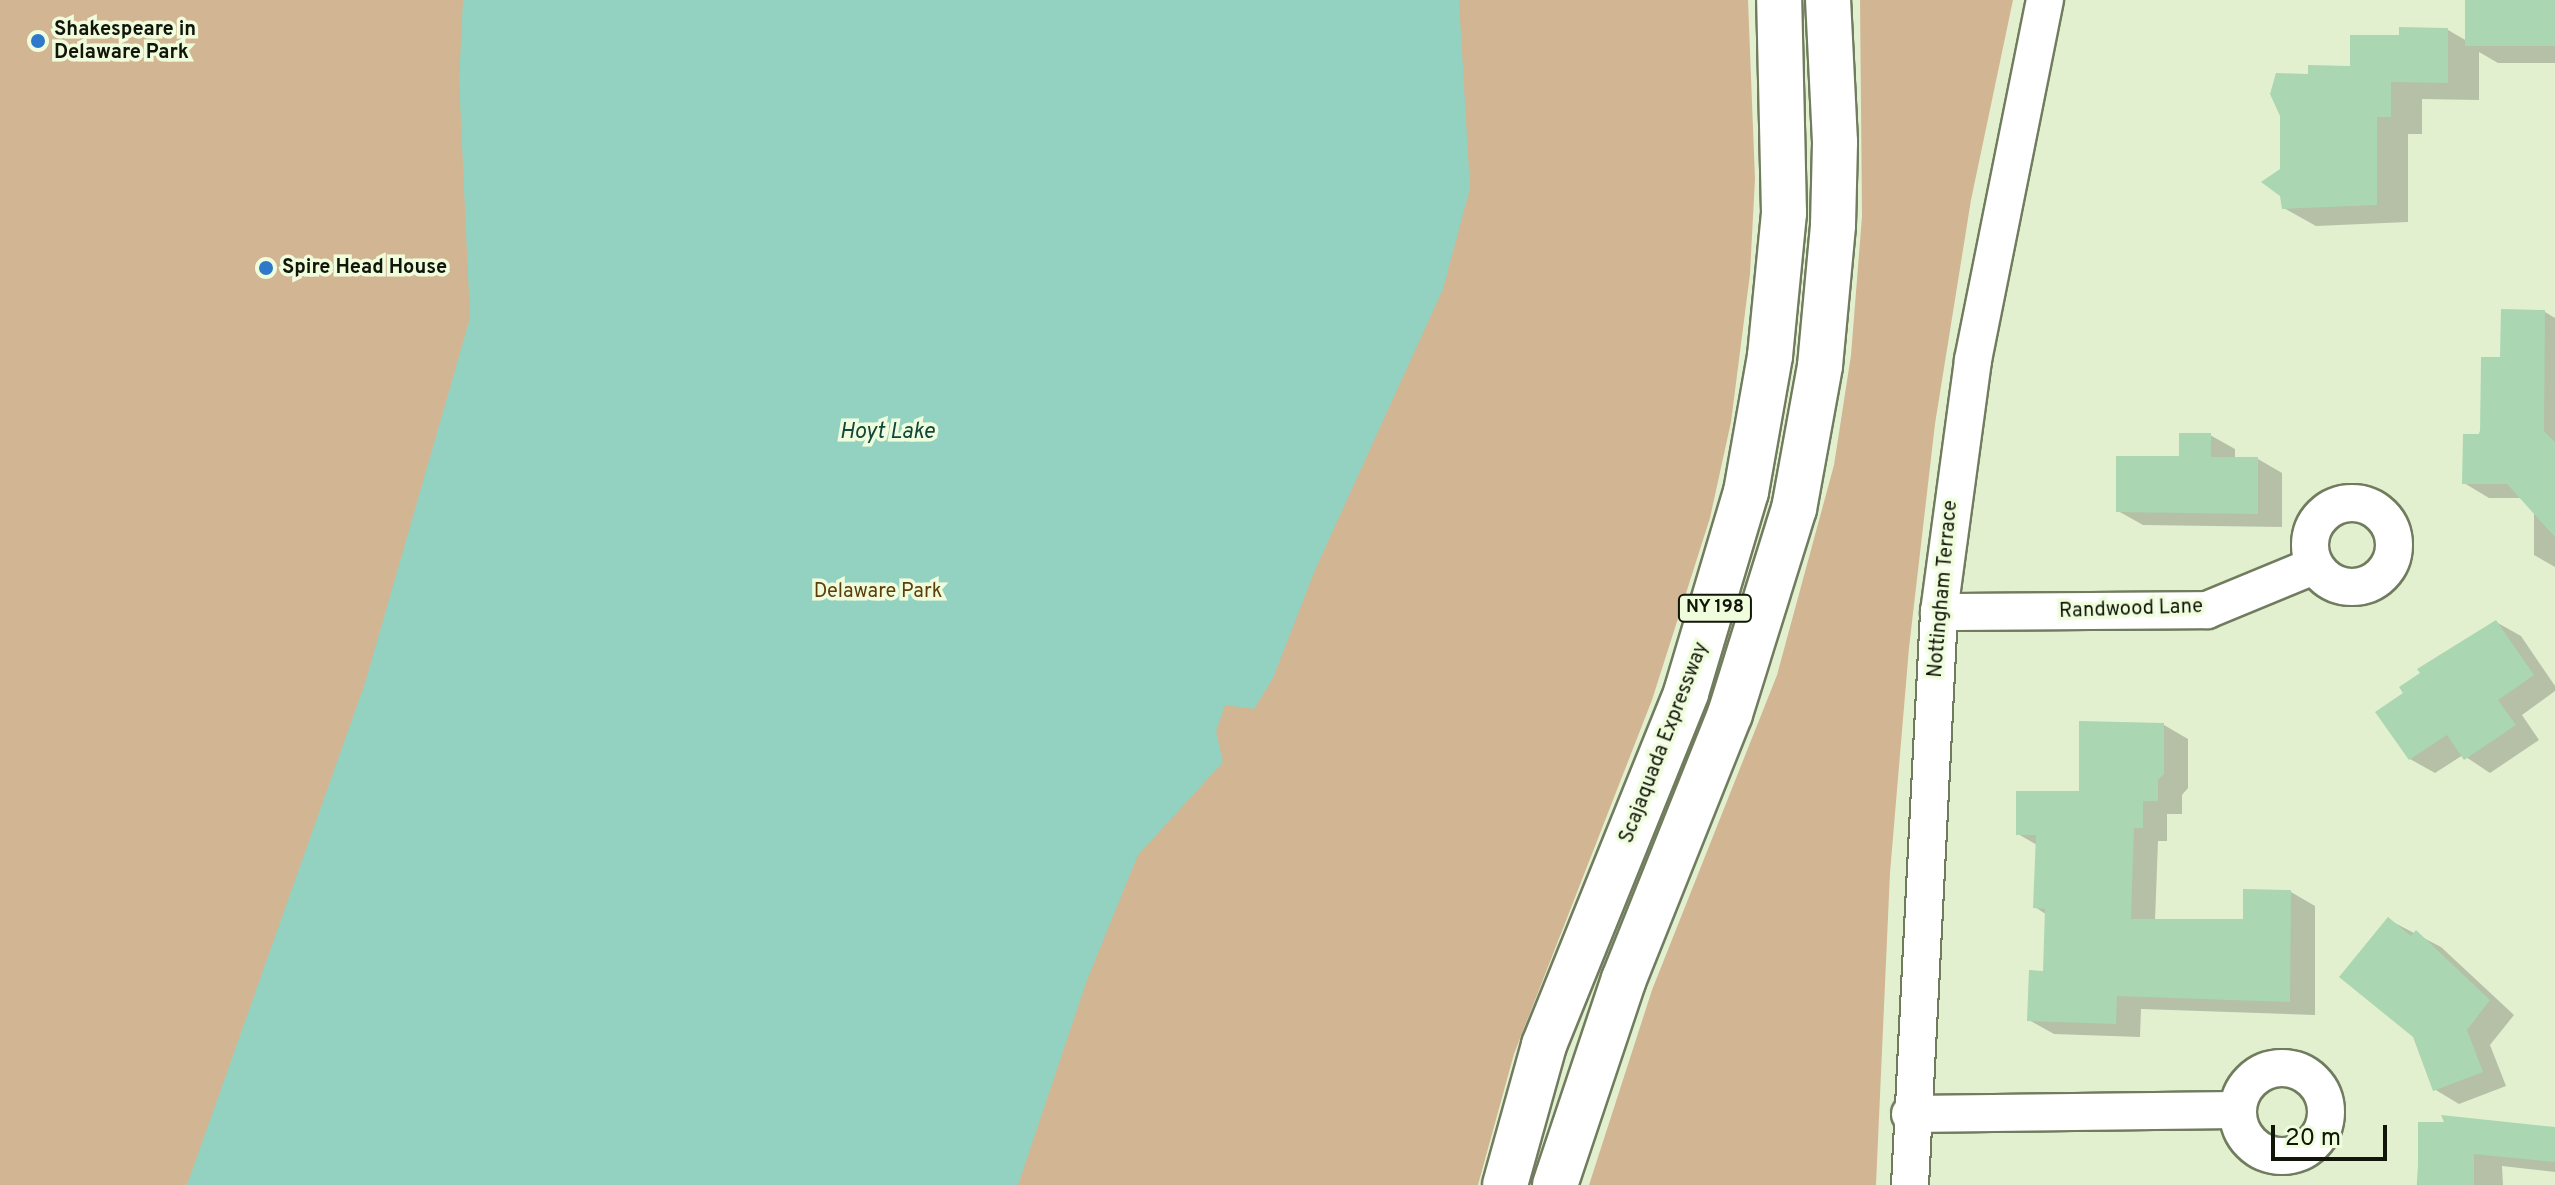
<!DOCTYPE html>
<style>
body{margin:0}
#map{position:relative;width:2555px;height:1185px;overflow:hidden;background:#e3f0d0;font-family:Overpass,sans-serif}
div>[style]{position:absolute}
.green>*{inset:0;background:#d2b693}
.water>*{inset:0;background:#93d1c1}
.shadow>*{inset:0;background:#0003}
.building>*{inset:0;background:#aad6b2;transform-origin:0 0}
.roads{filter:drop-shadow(2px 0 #717c5f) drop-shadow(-2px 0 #717c5f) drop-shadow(0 2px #717c5f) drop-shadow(0 -2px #717c5f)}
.minor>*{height:36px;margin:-18px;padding:0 18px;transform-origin:18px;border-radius:18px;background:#fff}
.minor>.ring{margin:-18px;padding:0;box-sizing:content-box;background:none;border:36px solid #fff;border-radius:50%}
.trunk>*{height:44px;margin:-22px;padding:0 22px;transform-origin:22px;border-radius:22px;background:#fff}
.dots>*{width:22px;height:22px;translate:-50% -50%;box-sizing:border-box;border:4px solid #f0fddd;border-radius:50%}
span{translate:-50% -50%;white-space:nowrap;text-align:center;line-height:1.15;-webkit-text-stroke:7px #f0fddd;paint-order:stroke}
.shield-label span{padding:2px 6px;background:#f0fddd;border:2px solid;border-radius:6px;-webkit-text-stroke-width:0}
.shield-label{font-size:18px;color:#11150a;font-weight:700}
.poi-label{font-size:20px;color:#11150a;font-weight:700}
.left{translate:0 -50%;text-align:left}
.street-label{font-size:20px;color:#11150a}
.park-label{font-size:20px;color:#5d3d08}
.water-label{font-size:22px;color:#10463b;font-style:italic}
.scale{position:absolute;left:2271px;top:1125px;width:116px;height:36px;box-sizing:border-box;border:4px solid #11150a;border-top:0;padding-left:10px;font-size:24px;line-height:28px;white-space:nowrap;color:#11150a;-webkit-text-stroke:6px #f0fddd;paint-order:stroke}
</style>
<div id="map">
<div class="green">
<i style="clip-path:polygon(0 0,1748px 0,1755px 179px,1750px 274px,1731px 422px,1710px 518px,1652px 700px,1514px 1054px,1478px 1185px,0 1185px)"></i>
<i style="clip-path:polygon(1860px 0,2013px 0,1971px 200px,1935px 424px,1909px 648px,1890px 873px,1876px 1185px,1589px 1185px,1652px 990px,1777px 675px,1834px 465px,1851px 355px,1862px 216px)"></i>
</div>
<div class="water">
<i style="clip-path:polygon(463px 0,1459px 0,1470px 188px,1443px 289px,1315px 570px,1273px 678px,1254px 709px,1225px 705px,1216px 731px,1223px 762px,1138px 855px,1087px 980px,1018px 1185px,187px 1185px,365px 683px,470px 318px,459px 79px)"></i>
</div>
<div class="shadow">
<i style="clip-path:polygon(2467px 0,2555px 0,2555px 63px,2498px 63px,2479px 52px,2479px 100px,2422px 99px,2422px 134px,2408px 134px,2408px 222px,2316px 226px,2284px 208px,2282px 170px,2310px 76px,2352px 68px,2401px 37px,2448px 30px,2467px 41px)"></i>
<i style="clip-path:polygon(2545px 312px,2555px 318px,2555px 567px,2534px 555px,2534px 512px,2521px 498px,2489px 498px,2464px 483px,2502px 359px)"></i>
<i style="clip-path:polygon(2210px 435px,2235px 449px,2235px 459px,2258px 459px,2282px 473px,2282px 527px,2143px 525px,2118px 511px)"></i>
<i style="clip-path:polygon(2496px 622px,2521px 636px,2555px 686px,2555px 691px,2522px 715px,2539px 740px,2490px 773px,2463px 755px,2435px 773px,2410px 759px)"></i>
<i style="clip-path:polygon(2164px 725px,2188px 739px,2188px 788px,2182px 795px,2182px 814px,2167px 814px,2167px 841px,2158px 841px,2155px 921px,2245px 921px,2291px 892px,2315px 906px,2315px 1015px,2141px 1009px,2140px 1037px,2054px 1034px,2029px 1020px,2045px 973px,2047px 915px,2035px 907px,2037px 845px,2018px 834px,2081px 793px)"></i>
<i style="clip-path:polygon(2389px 920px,2441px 947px,2514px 1015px,2490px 1045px,2506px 1086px,2459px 1104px,2434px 1089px)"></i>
<i style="clip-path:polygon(2420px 1124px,2555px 1129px,2555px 1172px,2502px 1166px,2503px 1185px,2417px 1185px)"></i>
</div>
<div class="building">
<i style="left:2465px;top:0;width:90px;height:46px"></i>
<i style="clip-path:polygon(2399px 27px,2448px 28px,2448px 83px,2391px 82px,2391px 117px,2377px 117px,2377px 205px,2282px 209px,2280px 196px,2261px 182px,2280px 169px,2280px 116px,2270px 94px,2276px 73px,2308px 74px,2308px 65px,2350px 66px,2350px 35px,2399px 35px)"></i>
<i style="clip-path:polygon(2501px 309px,2545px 310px,2544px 431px,2555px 442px,2555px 537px,2507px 484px,2462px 484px,2463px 434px,2480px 434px,2481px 357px,2500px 357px)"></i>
<i style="clip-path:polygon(2179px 433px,2211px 433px,2211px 457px,2258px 457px,2258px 514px,2116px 512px,2116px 456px,2179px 456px)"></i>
<i style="clip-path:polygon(2496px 620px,2534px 675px,2498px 700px,2516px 725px,2464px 760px,2447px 735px,2409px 760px,2375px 712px,2403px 693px,2399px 687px,2420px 673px,2417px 669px)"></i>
<i style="clip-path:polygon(2079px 721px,2164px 723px,2164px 774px,2158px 780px,2158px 801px,2143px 801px,2143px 828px,2134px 828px,2131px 919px,2243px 919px,2243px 889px,2291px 890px,2290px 1002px,2117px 996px,2116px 1024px,2027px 1021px,2029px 970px,2043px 971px,2045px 909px,2033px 908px,2036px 835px,2016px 835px,2016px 791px,2079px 791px)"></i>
<i style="clip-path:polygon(2388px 917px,2411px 936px,2416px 930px,2490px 1000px,2467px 1030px,2483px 1072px,2433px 1091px,2413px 1037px,2339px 977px)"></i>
<i style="clip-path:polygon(2441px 1115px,2555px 1127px,2555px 1162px,2474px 1154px,2474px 1185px,2418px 1185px,2418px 1122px,2444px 1122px)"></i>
</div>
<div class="roads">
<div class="minor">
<i class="ring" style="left:2310px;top:503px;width:48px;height:48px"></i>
<i style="left:1939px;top:612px;width:268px;rotate:-0.4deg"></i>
<i style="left:2207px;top:610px;width:116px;rotate:-22.4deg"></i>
<i class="ring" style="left:2238px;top:1068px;width:52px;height:52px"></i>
<i style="left:1910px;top:1114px;width:328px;rotate:-0.7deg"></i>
<i style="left:1910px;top:1185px;width:574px;rotate:-87.1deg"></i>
<i style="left:1939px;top:612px;width:254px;rotate:-82.3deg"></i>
<i style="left:1973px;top:360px;width:367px;rotate:-78.7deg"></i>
</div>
<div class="trunk">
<i style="left:1505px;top:1185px;width:145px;rotate:-74.4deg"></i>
<i style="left:1544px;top:1045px;width:380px;rotate:-68deg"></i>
<i style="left:1686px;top:693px;width:210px;rotate:-73.4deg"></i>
<i style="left:1746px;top:492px;width:138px;rotate:-80deg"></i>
<i style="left:1770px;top:356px;width:144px;rotate:-84.4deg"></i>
<i style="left:1784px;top:213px;width:213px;rotate:-91.3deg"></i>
<i style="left:1555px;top:1185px;width:217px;rotate:-71.5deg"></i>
<i style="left:1624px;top:979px;width:285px;rotate:-68.2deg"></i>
<i style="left:1730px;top:714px;width:215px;rotate:-72.7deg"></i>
<i style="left:1794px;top:509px;width:145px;rotate:-79.7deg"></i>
<i style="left:1820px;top:366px;width:142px;rotate:-84.7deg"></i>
<i style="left:1833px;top:225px;width:83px;rotate:-88.6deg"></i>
<i style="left:1835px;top:142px;width:142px;rotate:-92.8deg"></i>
</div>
</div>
<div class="dots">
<i style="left:38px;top:41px;background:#2e79c9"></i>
<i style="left:266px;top:268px;background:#2e79c9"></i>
</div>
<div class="shield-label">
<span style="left:1715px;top:608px">NY 198</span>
</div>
<div class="poi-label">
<span class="left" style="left:54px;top:42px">Shakespeare in<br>Delaware Park</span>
<span class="left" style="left:282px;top:268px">Spire Head House</span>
</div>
<div class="street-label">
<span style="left:1944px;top:589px;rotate:-85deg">Nottingham Terrace</span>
<span style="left:2131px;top:610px;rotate:-2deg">Randwood Lane</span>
<span style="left:1665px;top:743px;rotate:-69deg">Scajaquada Expressway</span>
</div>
<div class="park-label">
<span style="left:878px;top:592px">Delaware Park</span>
</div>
<div class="water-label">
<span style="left:887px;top:433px">Hoyt Lake</span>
</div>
<div class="scale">20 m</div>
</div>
